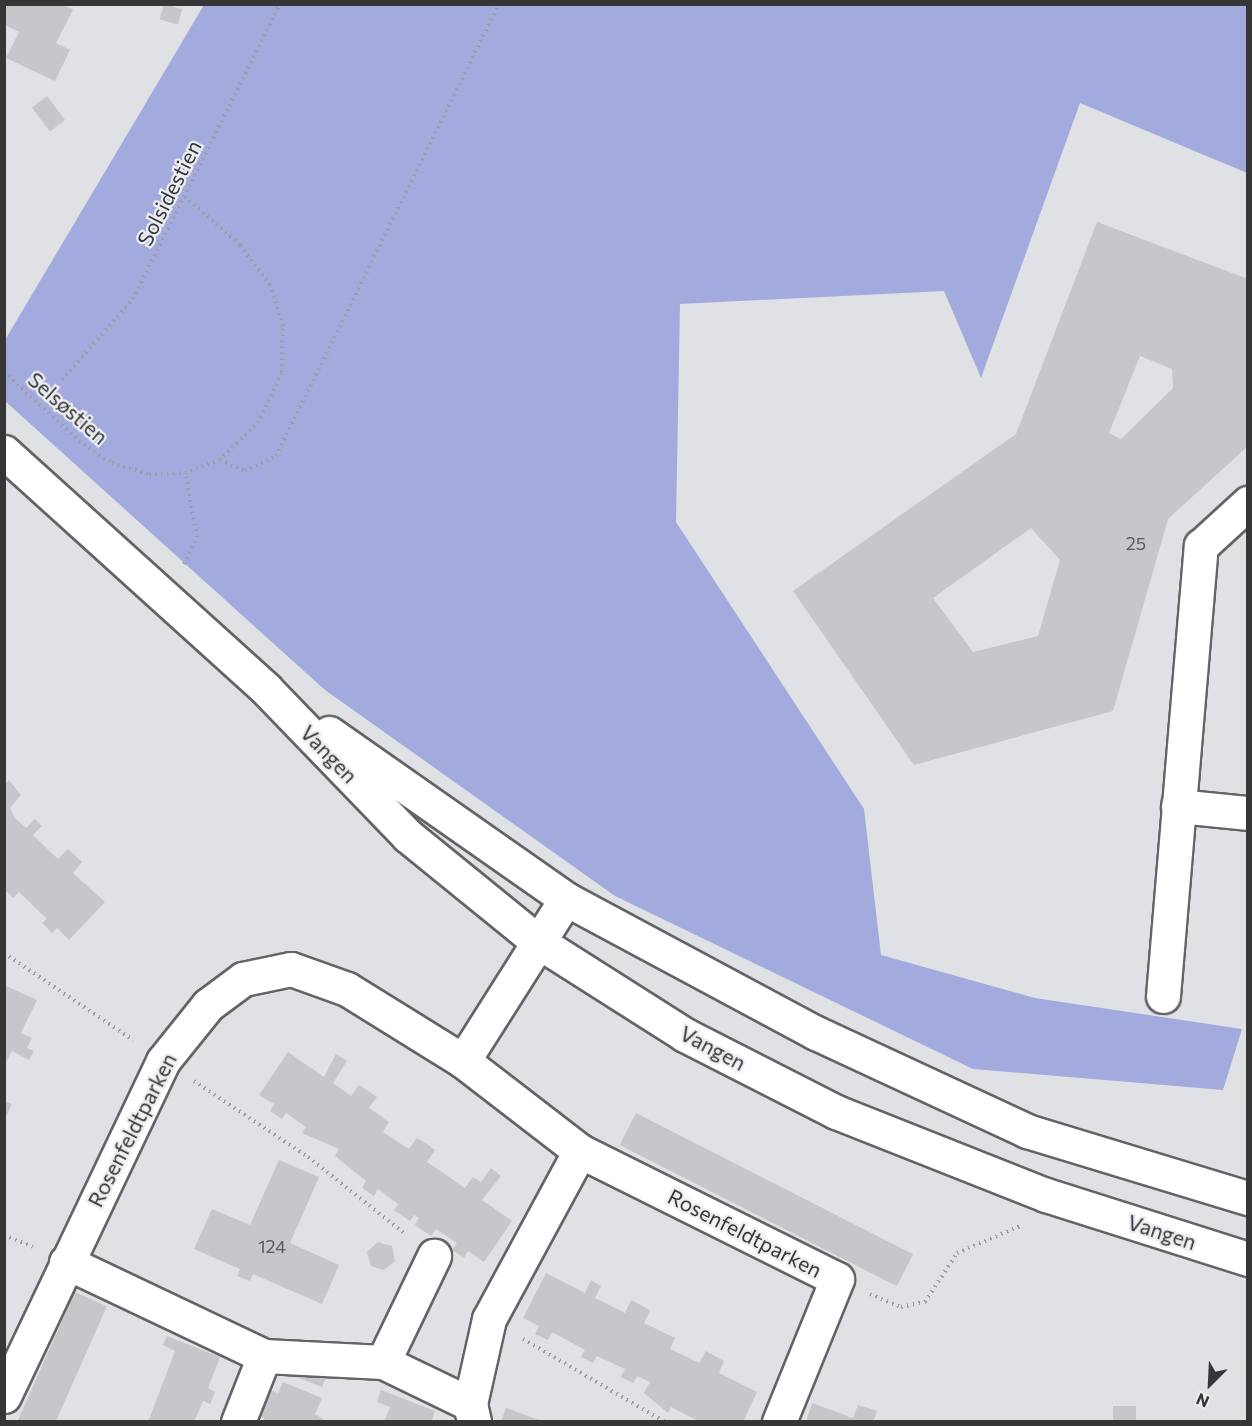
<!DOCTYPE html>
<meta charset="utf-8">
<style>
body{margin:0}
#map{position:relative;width:1252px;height:1426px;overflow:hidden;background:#e0e1e5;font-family:Commissioner,sans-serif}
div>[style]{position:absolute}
.green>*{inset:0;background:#a3abde}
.building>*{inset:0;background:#c6c7cb;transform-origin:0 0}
.path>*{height:4px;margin-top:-2px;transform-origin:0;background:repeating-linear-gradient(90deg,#9d9da0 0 1.5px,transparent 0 6px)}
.roads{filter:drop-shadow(2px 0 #636467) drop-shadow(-2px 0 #636467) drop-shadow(0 2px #636467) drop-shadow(0 -2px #636467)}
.minor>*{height:33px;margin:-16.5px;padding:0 16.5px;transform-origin:16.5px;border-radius:16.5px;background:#fff}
span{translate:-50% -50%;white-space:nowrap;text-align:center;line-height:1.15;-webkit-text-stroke:4.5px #edeef2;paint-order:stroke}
.number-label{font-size:18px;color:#5a5a5c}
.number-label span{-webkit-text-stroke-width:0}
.street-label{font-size:21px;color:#363637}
.frame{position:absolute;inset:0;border:6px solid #363637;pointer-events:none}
.north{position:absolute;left:1180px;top:1354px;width:60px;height:60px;-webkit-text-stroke:4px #edeef2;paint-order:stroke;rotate:204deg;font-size:16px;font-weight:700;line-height:24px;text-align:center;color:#363637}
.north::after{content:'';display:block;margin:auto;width:21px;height:27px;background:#363637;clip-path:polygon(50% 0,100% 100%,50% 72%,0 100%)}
</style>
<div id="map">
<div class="green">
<i style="clip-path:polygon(204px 5px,1247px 5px,1247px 173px,1080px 103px,981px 378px,944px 291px,680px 304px,676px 522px,864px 809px,881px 955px,1035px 998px,1242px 1029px,1223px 1090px,973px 1069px,615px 896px,325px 690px,5px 401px,5px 340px)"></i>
</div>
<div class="building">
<i style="clip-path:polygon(5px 4px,62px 4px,73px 10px,56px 43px,70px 50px,55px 81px,6px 58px,19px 32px,5px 25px)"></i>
<i style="left:164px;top:4px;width:19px;height:16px;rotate:16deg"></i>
<i style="left:47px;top:96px;width:30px;height:19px;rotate:53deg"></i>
<i style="clip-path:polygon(evenodd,1097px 222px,1248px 279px,1248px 446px,1168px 519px,1113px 711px,914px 765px,793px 591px,1016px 434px,1097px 222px,1140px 356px,1172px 369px,1173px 388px,1121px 439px,1109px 433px,1140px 356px,1097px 222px,1031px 528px,1060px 560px,1038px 636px,973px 652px,933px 598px,1031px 528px)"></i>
<i style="clip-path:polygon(9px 780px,21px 795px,10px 808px,15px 818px,26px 828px,35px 819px,42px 826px,33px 835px,58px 859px,68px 849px,82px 862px,73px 873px,105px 902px,69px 940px,57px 928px,52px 933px,42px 923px,47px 919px,19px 892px,13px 898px,4px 889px,4px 785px)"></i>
<i style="clip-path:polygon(4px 985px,37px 1000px,21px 1033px,32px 1038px,27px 1048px,34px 1051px,29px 1060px,12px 1051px,4px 1066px)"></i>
<i style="clip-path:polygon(288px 1052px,324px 1077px,336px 1054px,347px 1061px,333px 1083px,351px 1096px,359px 1085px,377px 1097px,369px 1108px,389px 1122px,383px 1132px,409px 1149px,417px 1138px,427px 1144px,435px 1150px,427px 1162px,465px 1188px,473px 1177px,481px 1182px,491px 1168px,501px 1176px,482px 1200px,512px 1221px,484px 1262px,468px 1251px,464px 1258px,452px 1250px,457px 1243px,436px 1229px,431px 1236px,415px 1225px,419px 1218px,414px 1215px,410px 1221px,394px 1210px,398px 1204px,378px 1189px,374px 1196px,362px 1188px,366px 1181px,335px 1156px,339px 1149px,302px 1133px,306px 1127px,286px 1113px,282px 1119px,270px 1111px,274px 1104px,259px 1095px)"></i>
<i style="clip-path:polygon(4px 1101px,12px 1104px,4px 1121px)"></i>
<i style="left:636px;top:1113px;width:311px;height:36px;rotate:27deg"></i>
<i style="clip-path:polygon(279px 1160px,319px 1177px,290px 1243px,339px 1265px,322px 1304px,253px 1274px,250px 1281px,237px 1276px,240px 1269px,194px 1249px,212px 1209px,250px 1225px)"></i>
<i style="clip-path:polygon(378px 1242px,392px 1246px,395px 1261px,384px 1270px,371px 1266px,367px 1252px)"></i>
<i style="clip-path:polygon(546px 1273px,585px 1293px,591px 1280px,601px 1286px,595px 1298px,625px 1313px,631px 1300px,650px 1310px,644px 1323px,675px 1338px,670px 1349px,699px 1363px,706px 1351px,724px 1361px,719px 1373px,757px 1392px,743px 1422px,700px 1422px,671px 1407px,668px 1413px,644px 1393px,650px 1382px,637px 1376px,633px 1383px,621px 1377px,625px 1369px,597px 1356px,593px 1363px,581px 1357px,585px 1350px,552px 1332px,548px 1340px,535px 1334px,539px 1326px,523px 1318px)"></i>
<i style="left:75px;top:1292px;width:35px;height:141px;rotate:24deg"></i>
<i style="clip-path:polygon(167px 1336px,220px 1357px,208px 1388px,215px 1392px,210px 1404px,203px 1401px,194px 1422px,148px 1422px,175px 1351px,163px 1345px)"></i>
<i style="left:299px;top:1361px;width:31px;height:16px;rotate:21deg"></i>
<i style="clip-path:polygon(283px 1382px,322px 1398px,315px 1414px,328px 1422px,267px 1422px,260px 1415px,270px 1390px,278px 1393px)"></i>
<i style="clip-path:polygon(381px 1390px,435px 1411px,431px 1422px,384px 1422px,390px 1407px,377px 1402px)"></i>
<i style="clip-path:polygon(812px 1403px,853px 1418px,858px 1405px,877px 1411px,873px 1422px,806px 1422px)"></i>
<i style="left:1113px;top:1406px;width:23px;height:16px"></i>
<i style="clip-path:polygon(506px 1408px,542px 1421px,542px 1422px,501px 1422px)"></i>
</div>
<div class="path">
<i style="left:4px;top:372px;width:102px;rotate:42.6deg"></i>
<i style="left:79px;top:441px;width:40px;rotate:34deg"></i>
<i style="left:112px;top:463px;width:39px;rotate:17deg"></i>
<i style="left:149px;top:474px;width:36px;rotate:-2deg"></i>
<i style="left:185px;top:473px;width:36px;rotate:-21deg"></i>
<i style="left:219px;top:460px;width:54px;rotate:-43.5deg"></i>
<i style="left:258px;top:423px;width:56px;rotate:-64.8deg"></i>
<i style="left:282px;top:372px;width:46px;rotate:-88.8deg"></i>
<i style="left:283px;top:326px;width:43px;rotate:-107.6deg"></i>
<i style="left:270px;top:285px;width:50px;rotate:-126.9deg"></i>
<i style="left:240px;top:245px;width:74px;rotate:-138.8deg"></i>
<i style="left:62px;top:380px;width:108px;rotate:-48.8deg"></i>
<i style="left:133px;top:299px;width:330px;rotate:-63.5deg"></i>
<i style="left:220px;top:460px;width:27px;rotate:24deg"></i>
<i style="left:245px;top:471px;width:34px;rotate:-26deg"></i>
<i style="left:276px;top:456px;width:504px;rotate:-63.74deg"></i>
<i style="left:184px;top:564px;width:30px;rotate:-64deg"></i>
<i style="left:197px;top:537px;width:65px;rotate:-100.6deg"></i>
<i style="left:4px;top:953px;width:156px;rotate:34deg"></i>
<i style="left:194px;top:1081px;width:137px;rotate:33.7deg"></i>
<i style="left:308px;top:1157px;width:122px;rotate:38.4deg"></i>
<i style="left:4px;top:1235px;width:31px;rotate:22deg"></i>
<i style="left:870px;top:1294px;width:34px;rotate:23deg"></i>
<i style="left:901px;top:1307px;width:25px;rotate:-12deg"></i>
<i style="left:925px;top:1302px;width:59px;rotate:-56.9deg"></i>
<i style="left:957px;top:1253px;width:69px;rotate:-23.2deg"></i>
<i style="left:523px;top:1339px;width:164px;rotate:30.3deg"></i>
</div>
<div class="roads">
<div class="minor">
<i style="left:4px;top:452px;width:353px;rotate:42.1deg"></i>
<i style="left:266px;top:689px;width:204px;rotate:46deg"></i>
<i style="left:408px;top:836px;width:166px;rotate:39.1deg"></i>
<i style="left:537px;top:941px;width:175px;rotate:32.4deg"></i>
<i style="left:685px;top:1035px;width:169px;rotate:27deg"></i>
<i style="left:836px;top:1112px;width:226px;rotate:21.6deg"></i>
<i style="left:1046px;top:1195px;width:212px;rotate:17.6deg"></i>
<i style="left:329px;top:733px;width:289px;rotate:35deg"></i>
<i style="left:566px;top:899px;width:284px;rotate:28.2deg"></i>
<i style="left:816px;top:1033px;width:233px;rotate:24.9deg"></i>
<i style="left:1027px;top:1131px;width:231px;rotate:16.9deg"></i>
<i style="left:1178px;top:806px;width:70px;rotate:5.7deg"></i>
<i style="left:1163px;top:996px;width:452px;rotate:-85.2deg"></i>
<i style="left:1201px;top:546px;width:64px;rotate:-42.5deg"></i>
<i style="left:463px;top:1061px;width:192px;rotate:-57.6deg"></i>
<i style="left:66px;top:1262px;width:219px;rotate:25.4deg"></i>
<i style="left:264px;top:1356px;width:71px;rotate:111.5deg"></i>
<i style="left:264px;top:1356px;width:119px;rotate:2.9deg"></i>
<i style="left:383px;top:1362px;width:97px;rotate:25.8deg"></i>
<i style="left:470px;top:1404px;width:18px;rotate:77deg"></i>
<i style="left:383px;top:1362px;width:118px;rotate:-64.3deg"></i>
<i style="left:4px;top:1396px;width:371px;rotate:-64.6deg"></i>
<i style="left:163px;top:1061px;width:72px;rotate:-51.2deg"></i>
<i style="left:208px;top:1005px;width:44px;rotate:-36.6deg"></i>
<i style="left:243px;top:979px;width:49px;rotate:-11.8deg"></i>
<i style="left:291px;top:969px;width:59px;rotate:19.7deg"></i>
<i style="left:347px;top:989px;width:137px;rotate:31.8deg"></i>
<i style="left:463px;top:1061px;width:148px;rotate:37.6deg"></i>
<i style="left:580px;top:1151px;width:287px;rotate:26.5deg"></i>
<i style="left:837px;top:1279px;width:154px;rotate:112.1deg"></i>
<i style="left:470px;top:1404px;width:87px;rotate:-77.4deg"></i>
<i style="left:489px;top:1319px;width:191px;rotate:-61.6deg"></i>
</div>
</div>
<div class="number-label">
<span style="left:1136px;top:543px">25</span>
<span style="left:272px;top:1246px">124</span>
</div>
<div class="street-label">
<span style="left:169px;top:193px;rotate:-63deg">Solsidestien</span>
<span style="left:68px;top:408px;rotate:41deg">Selsøstien</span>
<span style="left:329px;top:754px;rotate:46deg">Vangen</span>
<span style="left:713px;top:1048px;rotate:28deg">Vangen</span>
<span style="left:132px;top:1130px;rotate:-63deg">Rosenfeldtparken</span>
<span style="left:1162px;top:1232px;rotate:18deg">Vangen</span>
<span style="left:745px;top:1233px;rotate:27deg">Rosenfeldtparken</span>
</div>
<div class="frame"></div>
<div class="north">N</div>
</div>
